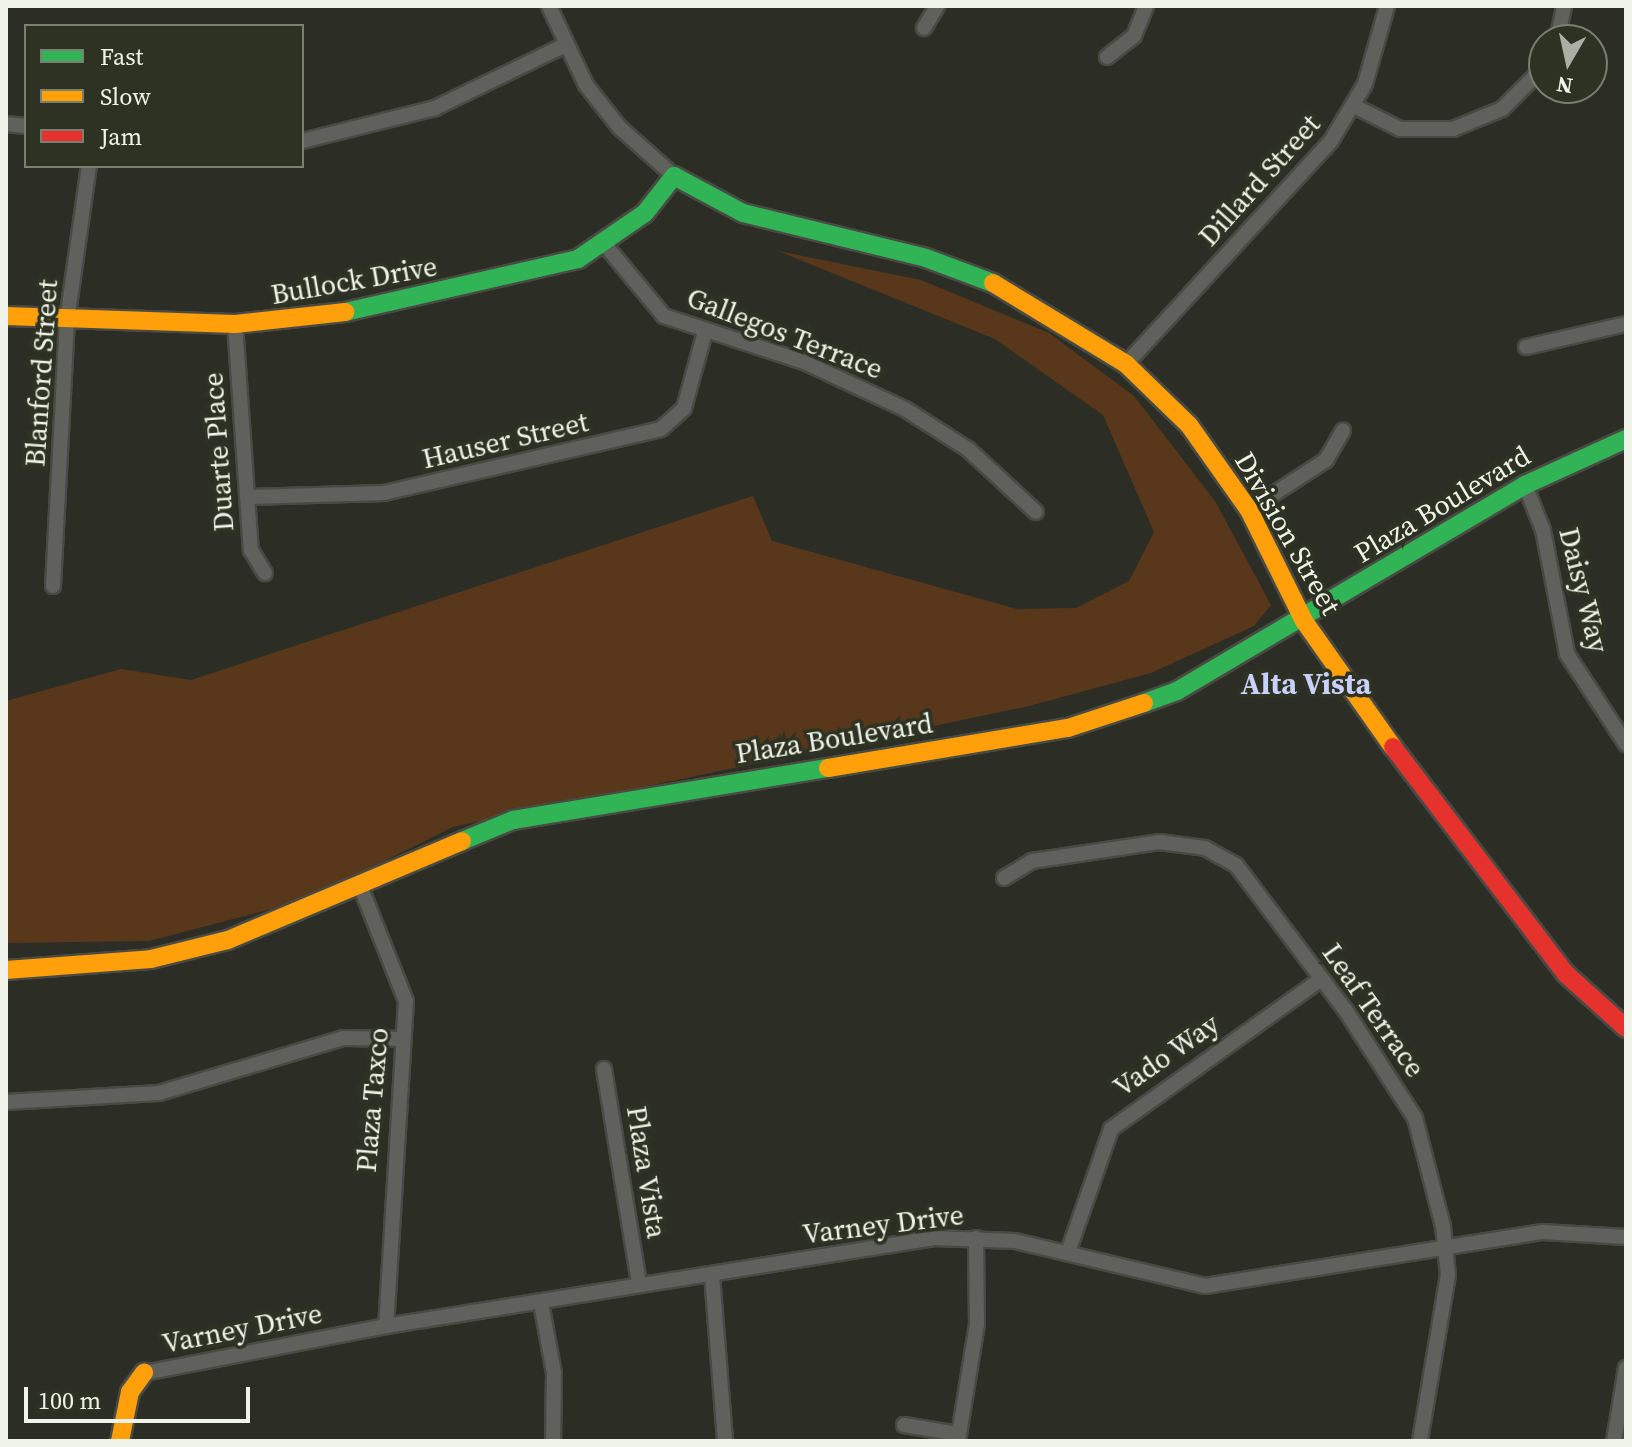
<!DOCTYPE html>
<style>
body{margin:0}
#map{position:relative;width:1632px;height:1447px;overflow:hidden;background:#2c2e26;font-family:"Source Serif 4",serif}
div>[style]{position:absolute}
.green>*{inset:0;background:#58371b}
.roads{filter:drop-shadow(2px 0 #484a43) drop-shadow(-2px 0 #484a43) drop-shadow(0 2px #484a43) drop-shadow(0 -2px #484a43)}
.street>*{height:14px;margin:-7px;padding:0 7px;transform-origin:7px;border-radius:7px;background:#60615c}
.fast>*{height:18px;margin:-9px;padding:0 9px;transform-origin:9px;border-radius:9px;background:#30b455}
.slow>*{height:18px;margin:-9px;padding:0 9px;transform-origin:9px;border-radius:9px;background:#ff9f0a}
.jam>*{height:18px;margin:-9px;padding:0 9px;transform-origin:9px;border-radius:9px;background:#e5322d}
span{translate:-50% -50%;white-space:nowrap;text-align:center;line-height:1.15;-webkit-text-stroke:7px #2d3222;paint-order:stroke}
.street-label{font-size:28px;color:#f0f3e9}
.neighbourhood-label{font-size:30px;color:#c9d0fb;font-weight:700}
.frame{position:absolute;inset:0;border:8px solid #f0f3e9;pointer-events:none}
.legend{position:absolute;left:24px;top:24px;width:280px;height:144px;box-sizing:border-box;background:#2d3222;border:2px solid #7b7f72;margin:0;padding:10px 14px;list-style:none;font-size:24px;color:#f0f3e9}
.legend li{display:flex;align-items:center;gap:16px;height:40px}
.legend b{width:40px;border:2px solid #7b7f72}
.north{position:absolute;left:1528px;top:24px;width:80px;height:80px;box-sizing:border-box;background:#2d3222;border:2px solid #7b7f72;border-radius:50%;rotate:189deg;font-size:22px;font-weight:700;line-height:32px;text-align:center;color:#f0f3e9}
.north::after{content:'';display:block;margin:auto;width:28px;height:36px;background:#abaea5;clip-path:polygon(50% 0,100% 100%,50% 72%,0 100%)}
.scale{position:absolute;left:24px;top:1387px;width:226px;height:36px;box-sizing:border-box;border:4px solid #f0f3e9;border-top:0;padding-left:10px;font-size:24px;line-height:28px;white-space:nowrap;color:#f0f3e9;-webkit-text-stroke:6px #2d3222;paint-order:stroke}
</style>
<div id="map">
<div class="green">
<i style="clip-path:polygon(778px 251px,921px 280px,1049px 333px,1134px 396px,1215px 501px,1271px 605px,1254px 626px,1151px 673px,1029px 706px,453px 827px,306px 900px,149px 941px,6px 943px,6px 701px,121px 669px,191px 680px,753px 496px,772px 541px,1017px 609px,1076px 608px,1129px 581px,1154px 532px,1103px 415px,995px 339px)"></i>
</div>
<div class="roads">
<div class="street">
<i style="left:549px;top:6px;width:87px;rotate:64.9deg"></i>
<i style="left:586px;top:85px;width:53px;rotate:51.8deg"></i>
<i style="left:619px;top:127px;width:74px;rotate:41.7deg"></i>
<i style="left:924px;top:28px;width:26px;rotate:-59deg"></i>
<i style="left:1557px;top:40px;width:35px;rotate:-78deg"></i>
<i style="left:1107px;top:57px;width:34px;rotate:-38deg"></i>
<i style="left:1134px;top:36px;width:32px;rotate:-68deg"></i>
<i style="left:1354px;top:106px;width:51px;rotate:26.6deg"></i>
<i style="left:1400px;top:129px;width:53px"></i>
<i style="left:1453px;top:129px;width:53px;rotate:-22.2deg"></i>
<i style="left:1502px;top:109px;width:59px;rotate:-45deg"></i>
<i style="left:6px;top:124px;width:20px;rotate:6deg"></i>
<i style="left:302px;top:141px;width:137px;rotate:-13.9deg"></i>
<i style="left:435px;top:108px;width:142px;rotate:-25.8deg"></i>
<i style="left:606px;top:246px;width:91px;rotate:50.4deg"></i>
<i style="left:664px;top:316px;width:147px;rotate:18.2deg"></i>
<i style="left:804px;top:362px;width:111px;rotate:25deg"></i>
<i style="left:905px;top:409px;width:76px;rotate:32.6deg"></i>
<i style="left:969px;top:450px;width:91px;rotate:42.8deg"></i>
<i style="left:235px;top:324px;width:227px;rotate:86deg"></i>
<i style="left:251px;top:550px;width:27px;rotate:59deg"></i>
<i style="left:1526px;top:347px;width:103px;rotate:-13deg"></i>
<i style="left:1126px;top:364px;width:303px;rotate:-47.4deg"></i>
<i style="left:1331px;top:141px;width:66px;rotate:-59.2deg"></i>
<i style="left:1365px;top:84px;width:81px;rotate:-74.2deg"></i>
<i style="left:1525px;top:485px;width:48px;rotate:68.2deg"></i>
<i style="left:1543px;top:530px;width:126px;rotate:79deg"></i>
<i style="left:1567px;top:654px;width:108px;rotate:56.8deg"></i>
<i style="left:249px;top:497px;width:135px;rotate:-1.7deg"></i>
<i style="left:384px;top:493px;width:284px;rotate:-13deg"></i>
<i style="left:661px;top:429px;width:31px;rotate:-42deg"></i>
<i style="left:684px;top:408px;width:79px;rotate:-74.6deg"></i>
<i style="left:1249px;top:510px;width:92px;rotate:-33deg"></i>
<i style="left:1326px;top:460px;width:34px;rotate:-60deg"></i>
<i style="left:53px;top:586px;width:266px;rotate:-87deg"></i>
<i style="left:67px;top:320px;width:156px;rotate:-81.9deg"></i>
<i style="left:1004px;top:878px;width:33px;rotate:-31deg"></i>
<i style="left:1032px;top:861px;width:128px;rotate:-8.5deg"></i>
<i style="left:1159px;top:842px;width:46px;rotate:7.4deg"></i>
<i style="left:1205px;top:848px;width:35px;rotate:29deg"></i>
<i style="left:1236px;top:865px;width:183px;rotate:53deg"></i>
<i style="left:1346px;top:1011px;width:127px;rotate:57.2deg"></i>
<i style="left:1415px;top:1118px;width:112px;rotate:75.5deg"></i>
<i style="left:1443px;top:1226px;width:49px;rotate:84.2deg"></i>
<i style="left:1448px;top:1275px;width:168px;rotate:99.6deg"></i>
<i style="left:361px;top:888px;width:122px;rotate:68.3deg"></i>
<i style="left:406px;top:1001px;width:326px;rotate:93.5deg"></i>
<i style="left:604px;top:1069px;width:217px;rotate:80.7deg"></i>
<i style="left:6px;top:1102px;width:153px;rotate:-3.4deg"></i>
<i style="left:159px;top:1093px;width:192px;rotate:-16.6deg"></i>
<i style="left:343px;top:1038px;width:60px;rotate:1deg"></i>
<i style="left:1068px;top:1252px;width:130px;rotate:-70.7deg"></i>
<i style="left:1111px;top:1129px;width:258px;rotate:-35.5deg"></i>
<i style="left:712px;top:1275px;width:167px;rotate:85.5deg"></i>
<i style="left:541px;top:1303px;width:71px;rotate:79.5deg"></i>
<i style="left:554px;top:1373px;width:68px;rotate:90.8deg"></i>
<i style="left:144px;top:1373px;width:247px;rotate:-11deg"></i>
<i style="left:386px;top:1326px;width:555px;rotate:-9.12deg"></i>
<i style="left:934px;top:1238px;width:81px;rotate:2.1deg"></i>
<i style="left:1015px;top:1241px;width:195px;rotate:13.3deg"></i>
<i style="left:1205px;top:1286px;width:342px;rotate:-9.1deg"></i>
<i style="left:1543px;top:1232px;width:83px;rotate:3.4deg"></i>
<i style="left:904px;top:1425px;width:56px;rotate:9.3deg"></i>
<i style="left:958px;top:1441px;width:119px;rotate:-80.8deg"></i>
<i style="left:977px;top:1324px;width:86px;rotate:-90.7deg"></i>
<i style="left:1614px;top:1441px;width:74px;rotate:-80.7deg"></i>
</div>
<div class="fast">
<i style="left:345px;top:312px;width:239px;rotate:-12.8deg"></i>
<i style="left:578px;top:259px;width:81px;rotate:-34.5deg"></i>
<i style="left:645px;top:213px;width:47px;rotate:-51.9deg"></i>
<i style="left:674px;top:176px;width:78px;rotate:28.2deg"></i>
<i style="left:743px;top:213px;width:188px;rotate:13.8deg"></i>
<i style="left:926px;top:258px;width:72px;rotate:20.5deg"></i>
<i style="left:1144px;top:703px;width:35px;rotate:-20deg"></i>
<i style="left:1177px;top:691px;width:404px;rotate:-30.6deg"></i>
<i style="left:1525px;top:485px;width:111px;rotate:-24.5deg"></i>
<i style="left:462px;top:841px;width:55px;rotate:-22.4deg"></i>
<i style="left:513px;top:820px;width:319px;rotate:-9.4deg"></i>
</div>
<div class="slow">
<i style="left:993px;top:283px;width:156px;rotate:31.3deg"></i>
<i style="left:1126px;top:364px;width:88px;rotate:44.1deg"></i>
<i style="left:1189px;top:425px;width:104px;rotate:54.8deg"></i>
<i style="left:1249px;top:510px;width:124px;rotate:63.6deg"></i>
<i style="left:1304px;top:621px;width:154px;rotate:54.8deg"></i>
<i style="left:6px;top:316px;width:229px;rotate:2deg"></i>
<i style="left:235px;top:324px;width:111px;rotate:-6.2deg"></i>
<i style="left:828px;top:768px;width:243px;rotate:-9.5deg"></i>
<i style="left:1068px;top:728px;width:80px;rotate:-18.2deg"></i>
<i style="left:6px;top:970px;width:145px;rotate:-4.3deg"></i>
<i style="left:151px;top:959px;width:79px;rotate:-13.9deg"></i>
<i style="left:228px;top:940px;width:254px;rotate:-22.9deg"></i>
<i style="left:120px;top:1441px;width:50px;rotate:-78.5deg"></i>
<i style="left:130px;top:1392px;width:24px;rotate:-54deg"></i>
</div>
<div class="jam">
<i style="left:1393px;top:747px;width:285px;rotate:52.7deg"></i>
<i style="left:1566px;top:974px;width:81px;rotate:42deg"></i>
</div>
</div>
<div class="street-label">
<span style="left:1259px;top:180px;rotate:-48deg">Dillard Street</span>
<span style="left:354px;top:280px;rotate:-10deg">Bullock Drive</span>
<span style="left:785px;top:333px;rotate:21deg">Gallegos Terrace</span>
<span style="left:41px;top:373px;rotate:-86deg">Blanford Street</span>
<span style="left:505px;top:440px;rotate:-13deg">Hauser Street</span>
<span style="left:218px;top:452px;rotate:-94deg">Duarte Place</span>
<span style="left:1442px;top:504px;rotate:-31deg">Plaza Boulevard</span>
<span style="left:1288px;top:533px;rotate:60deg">Division Street</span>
<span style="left:1584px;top:590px;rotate:76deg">Daisy Way</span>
<span style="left:834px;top:738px;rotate:-9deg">Plaza Boulevard</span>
<span style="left:1374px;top:1010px;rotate:55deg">Leaf Terrace</span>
<span style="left:1166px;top:1055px;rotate:-35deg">Vado Way</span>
<span style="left:372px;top:1100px;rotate:-85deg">Plaza Taxco</span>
<span style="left:647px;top:1172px;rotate:81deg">Plaza Vista</span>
<span style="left:883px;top:1224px;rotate:-7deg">Varney Drive</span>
<span style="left:242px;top:1328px;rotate:-11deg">Varney Drive</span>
</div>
<div class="neighbourhood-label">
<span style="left:1306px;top:684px">Alta Vista</span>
</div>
<div class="frame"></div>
<ul class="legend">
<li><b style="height:10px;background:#30b455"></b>Fast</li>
<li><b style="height:10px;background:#ff9f0a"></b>Slow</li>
<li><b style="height:10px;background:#e5322d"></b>Jam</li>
</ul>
<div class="north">N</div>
<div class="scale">100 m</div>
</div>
